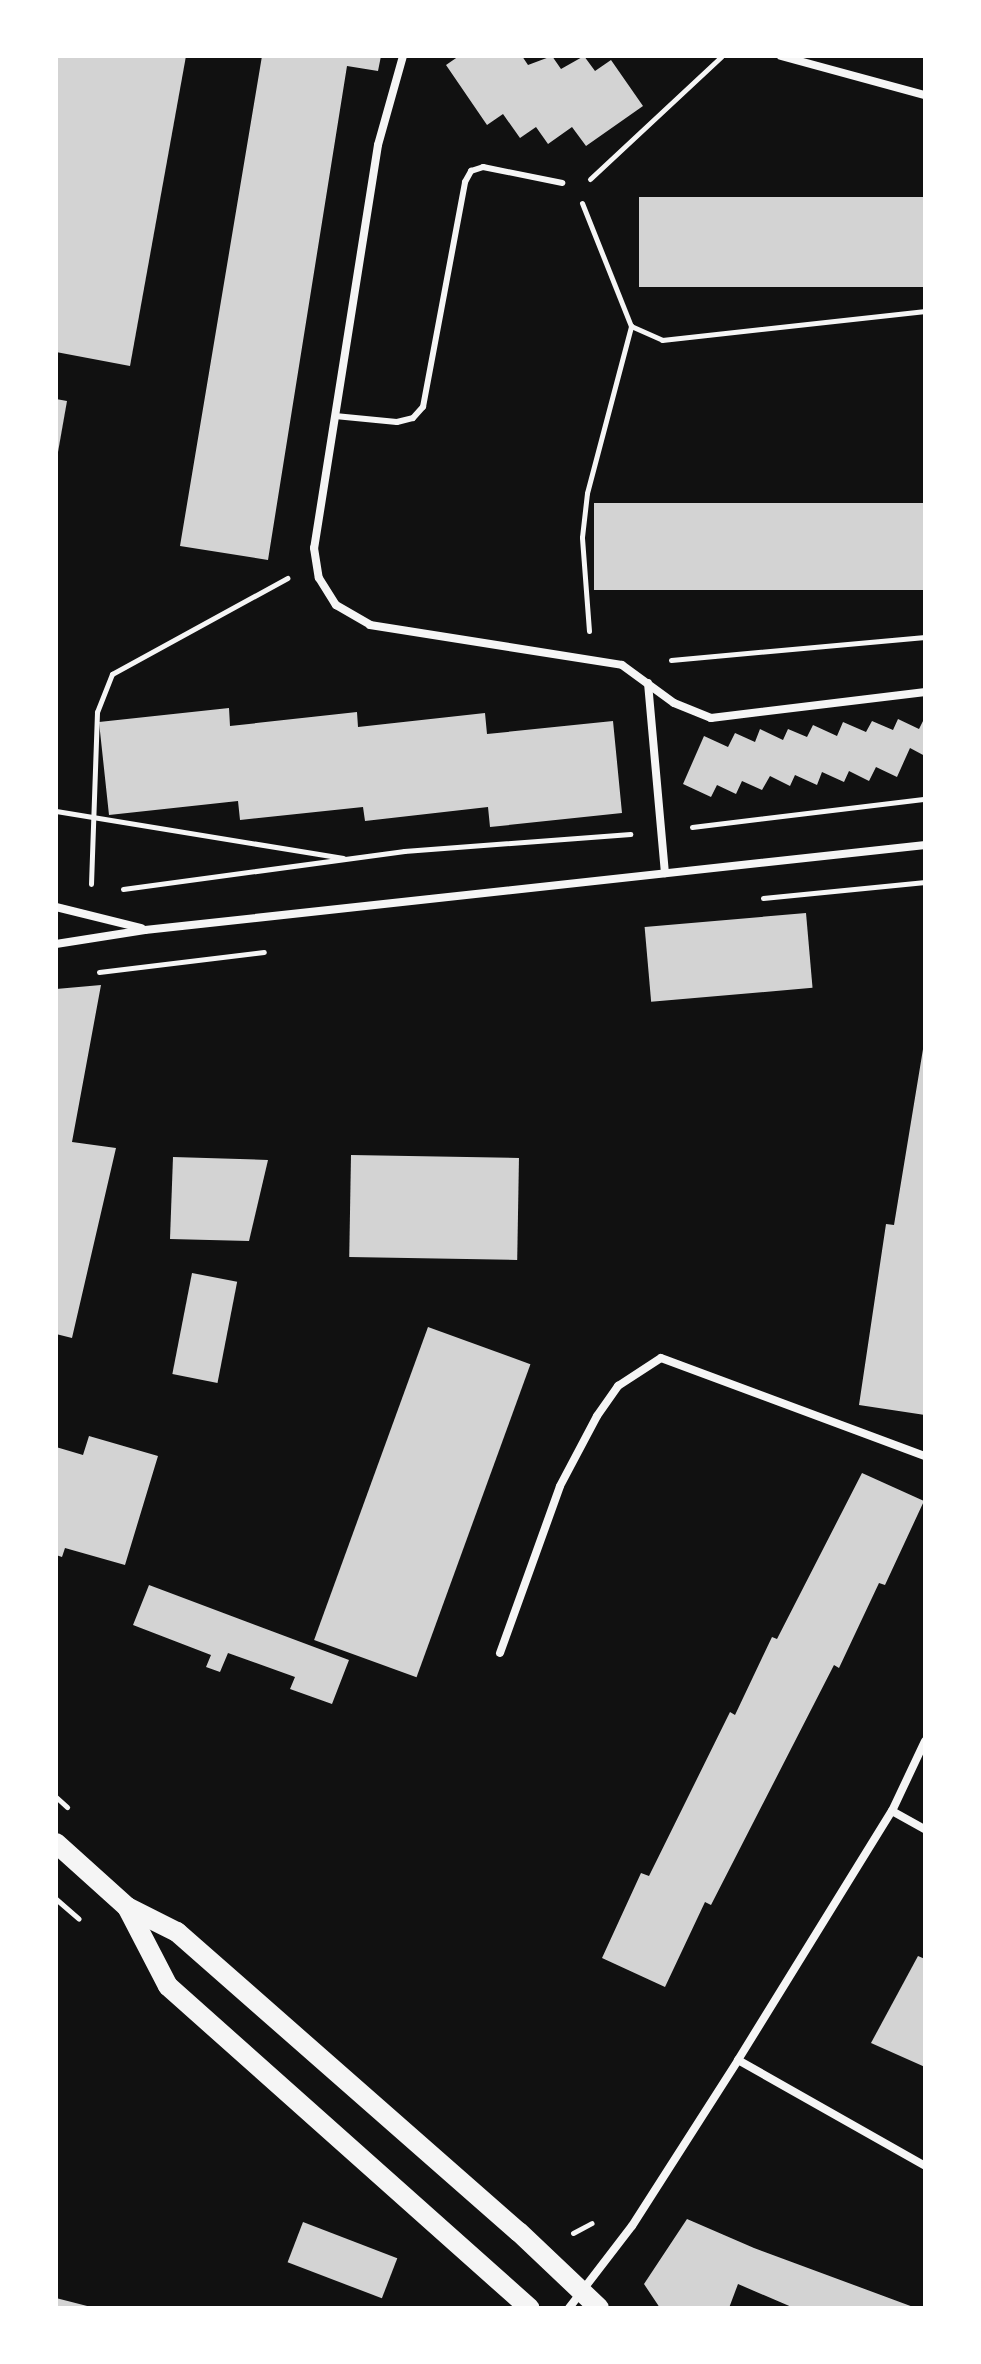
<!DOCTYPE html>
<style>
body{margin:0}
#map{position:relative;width:981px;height:2364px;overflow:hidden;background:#111;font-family:"IBM Plex Sans",sans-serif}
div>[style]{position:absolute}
.building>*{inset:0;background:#d3d3d3;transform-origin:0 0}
.path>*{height:5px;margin:-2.5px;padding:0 2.5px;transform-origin:2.5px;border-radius:2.5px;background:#f5f5f5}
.service>*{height:6px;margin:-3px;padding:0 3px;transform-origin:3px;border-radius:3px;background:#f5f5f5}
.minor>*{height:8px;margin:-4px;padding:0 4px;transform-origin:4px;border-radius:4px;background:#f5f5f5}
.primary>*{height:20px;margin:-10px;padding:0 10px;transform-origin:10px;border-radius:10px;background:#f5f5f5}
span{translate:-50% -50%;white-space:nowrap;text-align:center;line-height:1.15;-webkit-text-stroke:8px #fff;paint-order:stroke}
.frame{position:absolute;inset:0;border:58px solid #fff;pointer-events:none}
</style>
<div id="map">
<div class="building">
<i style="clip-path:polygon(56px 56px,186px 56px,130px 366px,56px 352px)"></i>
<i style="clip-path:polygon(262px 56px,381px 56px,378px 71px,347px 66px,268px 560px,180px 546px)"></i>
<i style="clip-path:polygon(459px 56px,522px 56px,528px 65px,552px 56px,561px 69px,584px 56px,595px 71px,611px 60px,643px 106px,586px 146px,572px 127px,548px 144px,536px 127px,520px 138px,503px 114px,487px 125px,446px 65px)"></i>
<i style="left:925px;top:197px;width:90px;height:286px;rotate:90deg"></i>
<i style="clip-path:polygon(56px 399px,67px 401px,58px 452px,56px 452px)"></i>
<i style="left:925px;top:503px;width:87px;height:331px;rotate:90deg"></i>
<i style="clip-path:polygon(229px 708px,230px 726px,357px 712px,358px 727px,485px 713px,487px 734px,613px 721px,622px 813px,490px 827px,488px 807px,365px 821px,363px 807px,240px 820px,238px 801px,109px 815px,99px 722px)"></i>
<i style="clip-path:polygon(925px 717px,925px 756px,910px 748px,897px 777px,876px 767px,869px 781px,849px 771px,844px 782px,822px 772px,817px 785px,795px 775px,790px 786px,770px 776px,762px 790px,742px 781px,736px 794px,717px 785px,711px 797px,683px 784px,704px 736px,728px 747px,735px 733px,755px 742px,760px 729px,783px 740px,788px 729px,807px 737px,813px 725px,837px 736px,843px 722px,866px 732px,872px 721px,893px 730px,898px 719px,919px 729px)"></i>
<i style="left:806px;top:913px;width:75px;height:162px;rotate:85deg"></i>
<i style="clip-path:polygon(101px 985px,72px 1142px,116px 1148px,72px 1338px,56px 1334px,56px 989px)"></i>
<i style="clip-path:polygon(925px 1037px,925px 1415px,859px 1405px,886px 1224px,894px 1225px)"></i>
<i style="left:351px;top:1155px;width:168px;height:102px;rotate:1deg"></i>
<i style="clip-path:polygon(173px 1157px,268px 1160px,249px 1241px,170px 1239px)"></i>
<i style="left:192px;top:1273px;width:46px;height:103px;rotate:11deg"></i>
<i style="left:428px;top:1327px;width:109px;height:333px;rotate:20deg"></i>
<i style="clip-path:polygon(89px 1436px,158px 1456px,125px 1565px,65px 1548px,62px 1557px,56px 1555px,56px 1447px,83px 1455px)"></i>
<i style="clip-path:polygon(862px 1473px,924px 1501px,885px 1585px,879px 1583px,839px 1668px,834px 1665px,711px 1905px,705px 1902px,665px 1987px,602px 1958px,641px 1873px,649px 1876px,730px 1712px,735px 1715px,772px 1637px,777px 1639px)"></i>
<i style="clip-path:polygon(149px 1585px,349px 1660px,332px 1704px,290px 1689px,295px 1677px,228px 1653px,220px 1672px,206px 1667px,211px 1655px,133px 1625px)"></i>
<i style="clip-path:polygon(918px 1956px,925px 1959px,925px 2067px,871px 2043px)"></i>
<i style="clip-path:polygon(687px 2219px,754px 2248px,916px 2308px,794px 2308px,738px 2284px,729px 2308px,660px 2308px,644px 2284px)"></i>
<i style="left:303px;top:2222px;width:101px;height:43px;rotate:21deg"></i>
<i style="clip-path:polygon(56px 2298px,91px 2307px,91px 2308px,56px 2308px)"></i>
</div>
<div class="path">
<i style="left:590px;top:179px;width:180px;rotate:-43deg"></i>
<i style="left:582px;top:203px;width:132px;rotate:68.3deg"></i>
<i style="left:631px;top:326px;width:34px;rotate:24deg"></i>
<i style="left:662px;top:340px;width:265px;rotate:-6.3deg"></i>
<i style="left:589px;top:631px;width:94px;rotate:-94.3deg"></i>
<i style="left:582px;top:537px;width:44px;rotate:-83.5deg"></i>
<i style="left:587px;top:493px;width:173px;rotate:-75.2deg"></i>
<i style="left:671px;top:660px;width:255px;rotate:-5.2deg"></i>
<i style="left:56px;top:811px;width:291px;rotate:9.3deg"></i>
<i style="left:692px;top:827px;width:235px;rotate:-6.9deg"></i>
<i style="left:91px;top:884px;width:172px;rotate:-88deg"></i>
<i style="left:97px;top:712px;width:41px;rotate:-68.5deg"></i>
<i style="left:112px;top:674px;width:200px;rotate:-28.7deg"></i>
<i style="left:123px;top:889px;width:284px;rotate:-7.7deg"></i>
<i style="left:404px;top:851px;width:227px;rotate:-4.3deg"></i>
<i style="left:763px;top:898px;width:163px;rotate:-5.6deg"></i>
<i style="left:99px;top:972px;width:166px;rotate:-6.9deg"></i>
<i style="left:56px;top:1797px;width:15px;rotate:42deg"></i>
<i style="left:56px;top:1899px;width:30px;rotate:41deg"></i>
<i style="left:573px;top:2233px;width:21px;rotate:-28deg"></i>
</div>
<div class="service">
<i style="left:335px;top:416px;width:62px;rotate:5.5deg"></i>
<i style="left:397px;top:422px;width:16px;rotate:-14deg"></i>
<i style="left:413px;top:418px;width:15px;rotate:-48deg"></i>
<i style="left:423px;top:407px;width:229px;rotate:-79.4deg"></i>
<i style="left:465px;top:182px;width:13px;rotate:-61deg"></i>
<i style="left:471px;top:171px;width:13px;rotate:-18deg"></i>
<i style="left:483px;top:167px;width:81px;rotate:11.4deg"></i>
</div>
<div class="minor">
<i style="left:403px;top:56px;width:92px;rotate:105.7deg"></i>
<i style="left:378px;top:145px;width:408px;rotate:99deg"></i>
<i style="left:314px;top:548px;width:30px;rotate:81deg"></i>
<i style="left:319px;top:578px;width:32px;rotate:58deg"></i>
<i style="left:336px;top:605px;width:39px;rotate:30deg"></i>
<i style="left:370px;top:625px;width:255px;rotate:9deg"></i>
<i style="left:622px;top:665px;width:64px;rotate:36.2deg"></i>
<i style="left:674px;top:703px;width:40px;rotate:22deg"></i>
<i style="left:711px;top:718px;width:216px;rotate:-6.9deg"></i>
<i style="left:781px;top:56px;width:149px;rotate:15.2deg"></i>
<i style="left:648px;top:683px;width:191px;rotate:84.9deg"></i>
<i style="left:56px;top:907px;width:88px;rotate:13.9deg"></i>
<i style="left:56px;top:944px;width:90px;rotate:-8.9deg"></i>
<i style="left:145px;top:930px;width:785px;rotate:-6.22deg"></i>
<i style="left:500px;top:1653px;width:177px;rotate:-70.2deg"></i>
<i style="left:560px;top:1486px;width:79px;rotate:-62.1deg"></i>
<i style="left:597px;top:1416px;width:37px;rotate:-55deg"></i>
<i style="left:618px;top:1386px;width:51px;rotate:-33.1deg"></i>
<i style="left:661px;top:1358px;width:282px;rotate:20.4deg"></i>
<i style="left:892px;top:1811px;width:38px;rotate:29deg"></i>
<i style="left:738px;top:2060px;width:215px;rotate:29.5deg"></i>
<i style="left:569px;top:2308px;width:103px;rotate:-52.5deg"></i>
<i style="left:632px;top:2226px;width:197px;rotate:-57.4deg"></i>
<i style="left:738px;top:2060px;width:293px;rotate:-58.3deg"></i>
<i style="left:892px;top:1811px;width:77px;rotate:-64.8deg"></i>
</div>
<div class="primary">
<i style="left:56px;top:1843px;width:96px;rotate:42deg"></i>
<i style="left:127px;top:1907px;width:56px;rotate:26.6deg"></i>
<i style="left:177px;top:1932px;width:455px;rotate:41.3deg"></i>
<i style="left:519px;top:2232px;width:110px;rotate:43.5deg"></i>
<i style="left:127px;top:1907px;width:89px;rotate:62.6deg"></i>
<i style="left:168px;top:1986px;width:484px;rotate:41.7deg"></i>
</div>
<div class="frame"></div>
</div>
